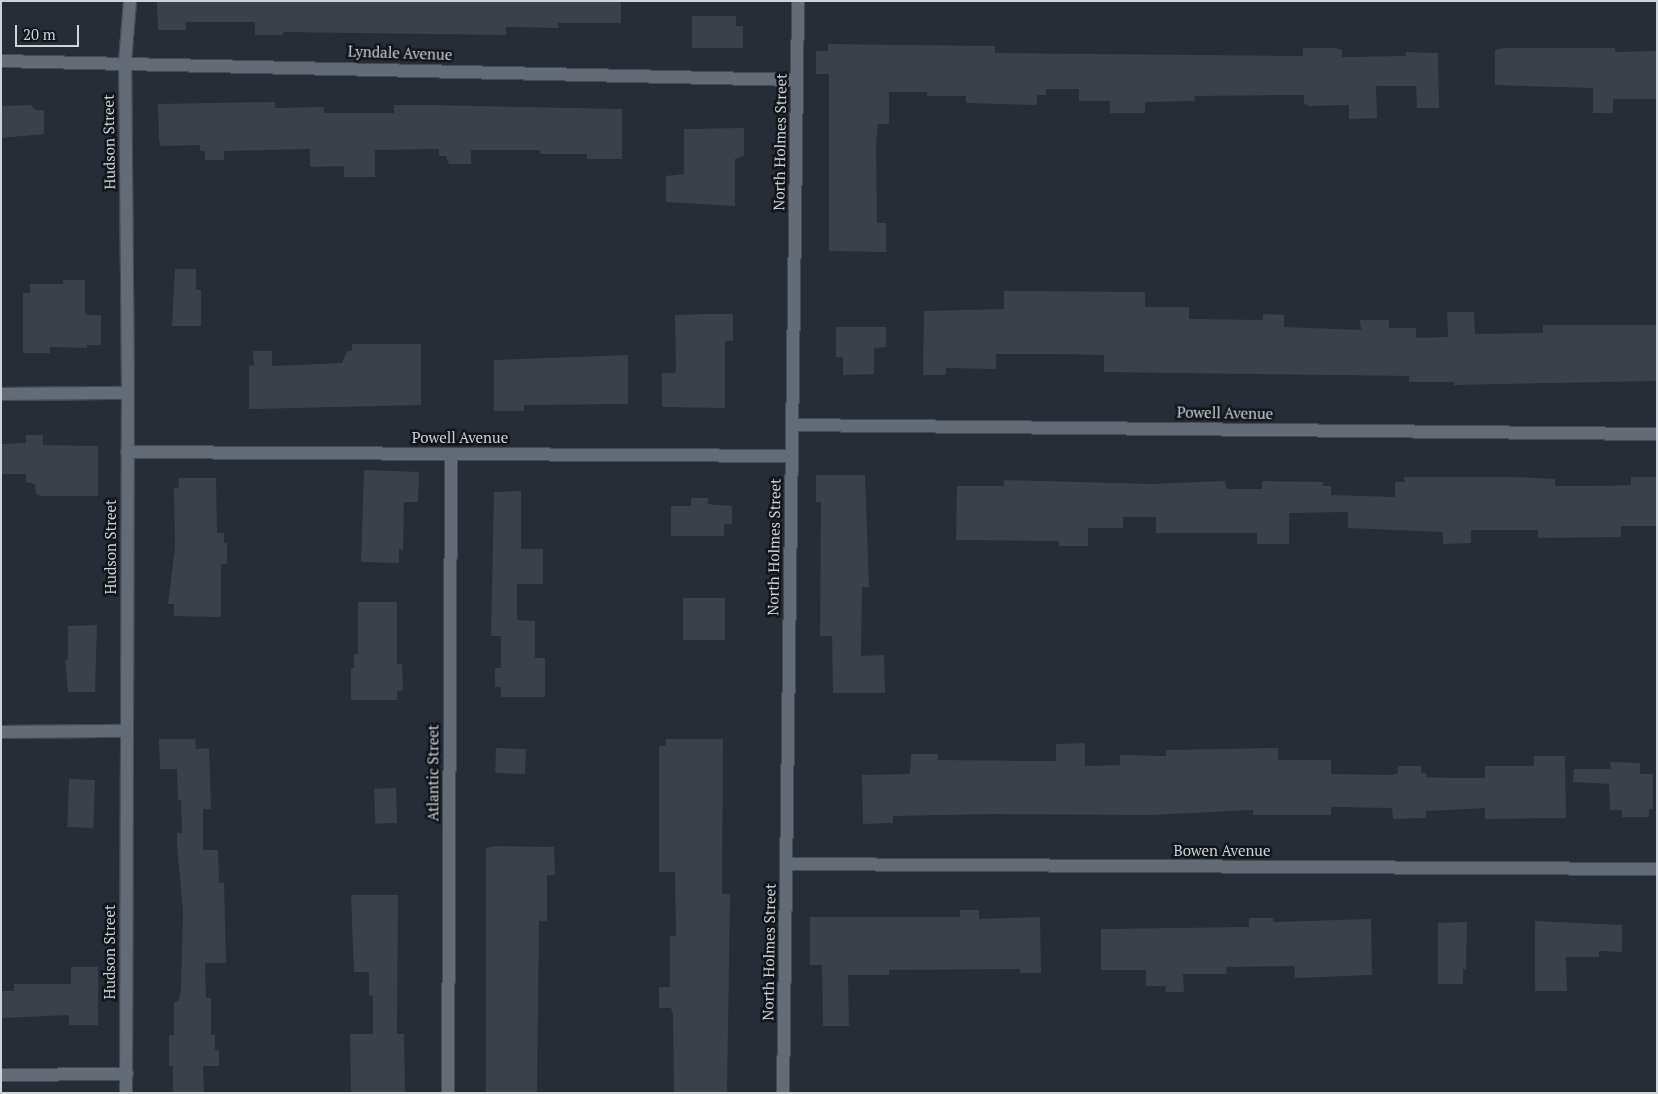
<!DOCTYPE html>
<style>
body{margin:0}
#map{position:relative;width:1658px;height:1094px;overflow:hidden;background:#262d37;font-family:"PT Serif",serif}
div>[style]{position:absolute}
.building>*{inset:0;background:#3a414b;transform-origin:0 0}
.roads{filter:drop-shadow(1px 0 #444b52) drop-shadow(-1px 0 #444b52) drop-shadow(0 1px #444b52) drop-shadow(0 -1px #444b52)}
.minor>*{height:12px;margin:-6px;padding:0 6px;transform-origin:6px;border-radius:6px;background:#636b77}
.tertiary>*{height:12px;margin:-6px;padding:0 6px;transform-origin:6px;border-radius:6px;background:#636b77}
span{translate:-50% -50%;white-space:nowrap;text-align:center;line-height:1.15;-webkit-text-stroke:5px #12151a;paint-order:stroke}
.street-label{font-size:15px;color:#ced2d9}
.frame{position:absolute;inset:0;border:2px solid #ced2d9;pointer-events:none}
.scale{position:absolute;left:15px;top:25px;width:64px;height:22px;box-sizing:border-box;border:2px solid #ced2d9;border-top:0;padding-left:6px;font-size:15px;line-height:18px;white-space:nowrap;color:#ced2d9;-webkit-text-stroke:4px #12151a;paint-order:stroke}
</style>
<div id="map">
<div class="building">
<i style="clip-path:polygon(157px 1px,621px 1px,621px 23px,558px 23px,558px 28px,506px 27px,506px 35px,283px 32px,283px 35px,255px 35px,255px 22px,186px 22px,186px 30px,158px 30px)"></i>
<i style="clip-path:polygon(692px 16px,736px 16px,736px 26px,743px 26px,743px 48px,692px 48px)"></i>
<i style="clip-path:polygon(828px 44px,995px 46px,995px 53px,1303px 56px,1303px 48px,1335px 48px,1342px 50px,1342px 57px,1406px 56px,1406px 52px,1438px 53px,1439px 108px,1417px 108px,1416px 86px,1376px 86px,1377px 118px,1349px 119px,1349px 105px,1309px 106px,1304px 103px,1304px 95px,1194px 96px,1195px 101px,1145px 102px,1145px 113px,1110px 113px,1110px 101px,1079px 101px,1079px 89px,1046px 89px,1046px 95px,1037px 95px,1037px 105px,966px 103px,966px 96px,927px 96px,927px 92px,889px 92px,889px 124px,878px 124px,876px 146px,877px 223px,886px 223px,886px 252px,829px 251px,829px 74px,816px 74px,816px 51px,828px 51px)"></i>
<i style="clip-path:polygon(1503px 48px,1615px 48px,1615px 52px,1657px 51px,1657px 99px,1613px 99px,1613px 113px,1593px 113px,1593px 88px,1495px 85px,1495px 50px)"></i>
<i style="clip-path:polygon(275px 102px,275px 108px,324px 107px,324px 113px,394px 113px,394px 105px,429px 105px,622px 109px,622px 159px,587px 159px,587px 154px,540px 154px,540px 150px,471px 150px,471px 164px,449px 164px,446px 156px,439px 156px,439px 149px,375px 150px,375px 177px,344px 177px,344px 166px,310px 167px,310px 149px,224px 151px,224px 160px,205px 160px,205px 151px,200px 151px,200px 145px,161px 146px,159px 141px,158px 104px)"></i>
<i style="clip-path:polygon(31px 105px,35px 110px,44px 110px,44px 134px,1px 138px,1px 106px)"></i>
<i style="clip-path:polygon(744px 128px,744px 156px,735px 159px,735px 206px,666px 202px,666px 176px,684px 174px,684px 129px)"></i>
<i style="clip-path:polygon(175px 269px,196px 269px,196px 290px,201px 290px,201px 326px,172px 326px)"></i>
<i style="clip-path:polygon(63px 280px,85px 280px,85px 311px,87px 315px,101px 315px,101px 345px,87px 345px,87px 348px,50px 347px,50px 353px,23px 353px,23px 293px,30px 293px,30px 284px,63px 284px)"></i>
<i style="clip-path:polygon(1004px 291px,1145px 292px,1145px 307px,1189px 307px,1189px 319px,1263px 320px,1263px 314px,1284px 315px,1284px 327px,1361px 330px,1360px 320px,1389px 320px,1389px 328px,1416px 328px,1416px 338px,1448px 337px,1447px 312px,1474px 312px,1475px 334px,1543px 333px,1543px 325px,1657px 325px,1657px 381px,1454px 385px,1454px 382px,1409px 382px,1409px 376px,1104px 372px,1104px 355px,1060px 354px,996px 354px,996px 369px,946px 368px,946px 375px,923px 375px,924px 311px,1004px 309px)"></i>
<i style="clip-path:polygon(704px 314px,733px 314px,733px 341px,725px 341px,725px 408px,662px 407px,662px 373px,675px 373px,676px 368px,675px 315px)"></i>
<i style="clip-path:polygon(836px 327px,886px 327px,886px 347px,874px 348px,874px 374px,843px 375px,843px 357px,836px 357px)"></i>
<i style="clip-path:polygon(352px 344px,421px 344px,421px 405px,249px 409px,249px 365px,254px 366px,253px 351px,272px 351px,272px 366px,342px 363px,347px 351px,352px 351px)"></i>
<i style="clip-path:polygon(628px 355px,628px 404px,524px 405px,524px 411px,494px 411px,494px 360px)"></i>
<i style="clip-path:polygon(26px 435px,43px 435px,43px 445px,98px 446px,98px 496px,40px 496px,36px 494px,35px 484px,26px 482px,26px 474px,1px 474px,1px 444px,26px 443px)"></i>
<i style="clip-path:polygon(364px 470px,419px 472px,418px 502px,404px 502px,403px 550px,399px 549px,399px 563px,361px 562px)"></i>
<i style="clip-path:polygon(816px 475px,865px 475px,869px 587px,862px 587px,861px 656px,884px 655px,885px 693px,833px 693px,832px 636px,820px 636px,821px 502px,816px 502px)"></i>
<i style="clip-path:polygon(1404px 477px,1513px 477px,1555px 479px,1555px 486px,1597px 486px,1631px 485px,1631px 477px,1657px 477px,1657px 526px,1621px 526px,1621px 537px,1538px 538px,1538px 530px,1471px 530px,1471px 543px,1443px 544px,1443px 532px,1348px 528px,1348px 512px,1289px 513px,1289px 544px,1257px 544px,1257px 533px,1156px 533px,1156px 517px,1123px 517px,1123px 528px,1088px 528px,1088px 546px,1059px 546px,1059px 541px,956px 540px,957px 486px,1004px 486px,1004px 480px,1150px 484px,1225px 481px,1227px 489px,1262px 489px,1262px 481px,1323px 482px,1323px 486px,1331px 486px,1331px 495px,1395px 497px,1395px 482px,1405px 482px)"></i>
<i style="clip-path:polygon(178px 478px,216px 478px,217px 533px,224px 533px,224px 543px,227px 543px,227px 564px,221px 564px,221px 617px,174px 616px,174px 604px,168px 604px,175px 548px,174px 488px,179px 488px)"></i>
<i style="clip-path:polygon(521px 491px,521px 549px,543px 549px,543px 584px,517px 584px,517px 620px,535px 621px,535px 658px,545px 658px,545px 697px,501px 697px,501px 687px,495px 687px,495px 668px,501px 668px,501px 636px,491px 636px,494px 492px)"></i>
<i style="clip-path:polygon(691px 498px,708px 498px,708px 504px,732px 506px,732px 524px,724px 524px,724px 536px,671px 536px,671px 506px,691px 506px)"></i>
<i style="left:683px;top:598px;width:42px;height:42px"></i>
<i style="clip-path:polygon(358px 602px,397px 602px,397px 664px,402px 664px,403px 691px,397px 691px,397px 700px,351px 700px,351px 668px,354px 668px,354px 654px,358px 654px)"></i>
<i style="clip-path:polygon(97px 625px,95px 692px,68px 692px,65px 660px,68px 660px,68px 626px)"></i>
<i style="clip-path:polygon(159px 739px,195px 739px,196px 749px,209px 748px,211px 809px,203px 809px,203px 850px,218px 850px,219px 883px,224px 883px,226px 963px,205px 963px,206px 998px,211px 998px,211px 1035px,215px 1035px,215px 1050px,219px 1051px,219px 1066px,203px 1066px,204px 1093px,173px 1093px,173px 1066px,169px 1066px,169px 1035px,174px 1035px,174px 1003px,179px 1000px,181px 989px,183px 911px,177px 845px,177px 833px,182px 833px,181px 800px,178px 800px,177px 769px,160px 769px)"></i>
<i style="clip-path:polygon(666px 739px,723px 739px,722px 894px,730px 894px,727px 1093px,674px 1093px,673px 1015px,671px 1008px,659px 1008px,659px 987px,670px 987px,670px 936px,676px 936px,675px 872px,659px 872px,659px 746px,666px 746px)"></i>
<i style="clip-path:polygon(1085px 743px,1085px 766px,1120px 765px,1120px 755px,1166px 756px,1166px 750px,1278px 748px,1278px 760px,1331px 760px,1331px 774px,1393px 775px,1398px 773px,1398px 766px,1421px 766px,1421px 773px,1426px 773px,1426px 777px,1449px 778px,1485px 778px,1485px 766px,1534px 766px,1534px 756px,1565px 756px,1566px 818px,1485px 819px,1485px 808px,1426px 811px,1426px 818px,1393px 819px,1392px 808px,1331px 807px,1331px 815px,1253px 815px,1253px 810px,1151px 815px,993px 814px,893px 816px,893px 823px,863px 824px,862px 775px,910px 774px,911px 754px,938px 754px,938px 760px,1056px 761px,1056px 744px)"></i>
<i style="left:496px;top:748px;width:30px;height:25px;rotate:2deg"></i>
<i style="clip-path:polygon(1610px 762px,1640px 763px,1640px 774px,1653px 774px,1653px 809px,1649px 809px,1649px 817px,1622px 817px,1622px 810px,1610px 810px,1609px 784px,1573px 782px,1574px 769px,1611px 769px)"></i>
<i style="left:95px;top:780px;width:48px;height:26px;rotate:92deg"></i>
<i style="left:396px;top:788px;width:35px;height:22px;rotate:88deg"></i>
<i style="clip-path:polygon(494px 846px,554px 847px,555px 875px,547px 875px,547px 921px,539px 921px,537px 1093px,486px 1093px,486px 848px)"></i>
<i style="clip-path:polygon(351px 895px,398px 895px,397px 1034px,404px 1034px,405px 1093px,351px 1093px,350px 1034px,373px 1034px,373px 996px,369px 995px,369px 972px,354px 972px)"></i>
<i style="clip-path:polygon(960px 910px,979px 910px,979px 919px,1040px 917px,1041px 973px,1020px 973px,1020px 969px,1016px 969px,889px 970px,889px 975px,848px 975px,849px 1026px,823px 1026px,822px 965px,810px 965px,810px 917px,960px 917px)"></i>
<i style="clip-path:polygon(1249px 918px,1273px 918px,1273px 922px,1371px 919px,1372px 975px,1295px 978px,1294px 966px,1226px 967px,1227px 974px,1183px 974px,1184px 992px,1165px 992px,1166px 986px,1146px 986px,1146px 970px,1101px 970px,1101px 929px,1249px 927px)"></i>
<i style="clip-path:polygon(1535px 921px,1622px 925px,1622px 952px,1599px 951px,1599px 957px,1566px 957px,1567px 991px,1535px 991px)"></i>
<i style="clip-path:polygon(1467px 922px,1466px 969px,1463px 969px,1463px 984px,1438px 984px,1438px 923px)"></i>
<i style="clip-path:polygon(71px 967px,98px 967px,98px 1025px,69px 1025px,69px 1015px,1px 1018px,1px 991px,14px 991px,14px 984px,71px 984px)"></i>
</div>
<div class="roads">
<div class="minor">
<i style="left:1px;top:61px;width:796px;rotate:1.37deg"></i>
<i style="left:1px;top:394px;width:127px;rotate:-0.5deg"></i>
<i style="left:792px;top:425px;width:865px;rotate:0.6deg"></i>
<i style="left:127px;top:452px;width:665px;rotate:0.34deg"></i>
<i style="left:1px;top:732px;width:125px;rotate:-0.5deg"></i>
<i style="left:787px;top:864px;width:870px;rotate:0.33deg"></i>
<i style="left:1px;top:1075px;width:126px;rotate:-0.5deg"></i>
<i style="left:126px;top:1093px;width:700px;rotate:-89.84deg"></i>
<i style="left:128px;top:393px;width:331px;rotate:-90.5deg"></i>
<i style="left:125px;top:62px;width:61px;rotate:-85.3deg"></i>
<i style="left:448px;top:1093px;width:639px;rotate:-89.73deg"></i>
</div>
<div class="tertiary">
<i style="left:783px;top:1093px;width:1092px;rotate:-89.21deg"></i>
</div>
</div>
<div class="street-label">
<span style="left:400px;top:53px;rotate:2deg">Lyndale Avenue</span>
<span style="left:109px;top:142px;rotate:-91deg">Hudson Street</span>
<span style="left:780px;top:142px;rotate:-89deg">North Holmes Street</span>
<span style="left:1225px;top:413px;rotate:1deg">Powell Avenue</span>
<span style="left:460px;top:438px">Powell Avenue</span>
<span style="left:111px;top:547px;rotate:-90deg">Hudson Street</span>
<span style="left:774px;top:547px;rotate:-89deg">North Holmes Street</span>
<span style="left:433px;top:773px;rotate:-90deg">Atlantic Street</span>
<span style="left:1222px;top:851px">Bowen Avenue</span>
<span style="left:110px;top:952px;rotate:-90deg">Hudson Street</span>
<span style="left:769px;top:952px;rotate:-89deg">North Holmes Street</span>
</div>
<div class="frame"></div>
<div class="scale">20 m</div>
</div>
